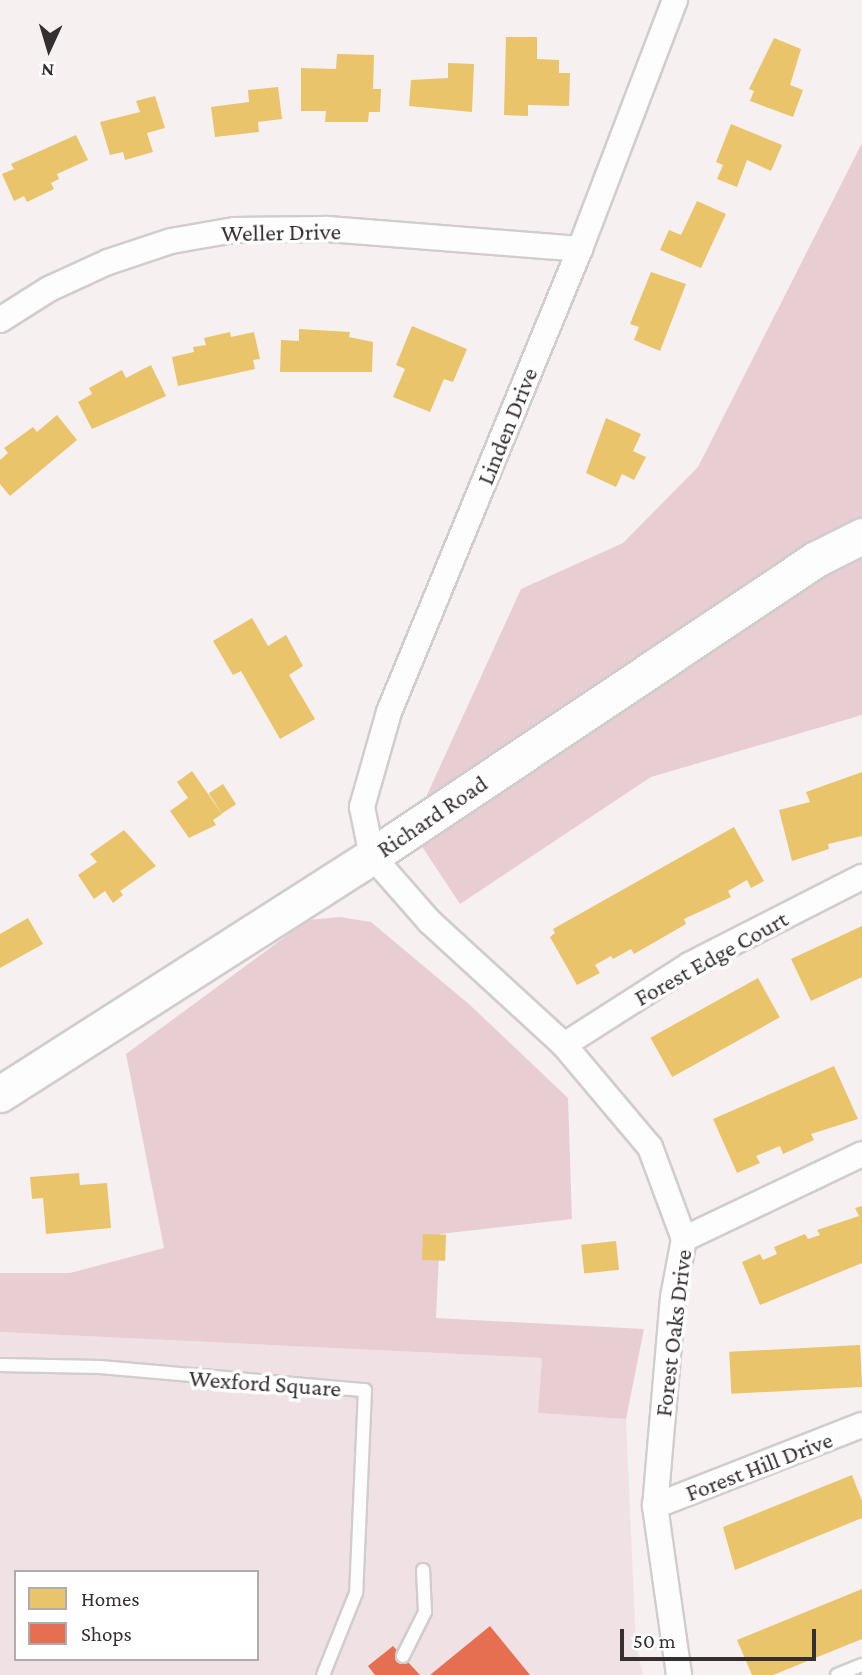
<!DOCTYPE html>
<style>
body{margin:0}
#map{position:relative;width:862px;height:1675px;overflow:hidden;background:#f6f0f1;font-family:"Crimson Pro",serif}
div>[style]{position:absolute}
.built>*{inset:0;background:#f0e2e4}
.green>*{inset:0;background:#e8ced3}
.homes>*{inset:0;background:#e9c46a;transform-origin:0 0}
.shops>*{inset:0;background:#e76f51}
.roads{filter:drop-shadow(2px 0 #d1cdcd) drop-shadow(-2px 0 #d1cdcd) drop-shadow(0 2px #d1cdcd) drop-shadow(0 -2px #d1cdcd)}
.lane>*{height:12px;margin:-6px;padding:0 6px;transform-origin:6px;border-radius:6px;background:#fefdfd}
.street>*{height:24px;margin:-12px;padding:0 12px;transform-origin:12px;border-radius:12px;background:#fefdfd}
.secondary>*{height:35px;margin:-17.5px;padding:0 17.5px;transform-origin:17.5px;border-radius:17.5px;background:#fefdfd}
span{translate:-50% -50%;white-space:nowrap;text-align:center;line-height:1.15;-webkit-text-stroke:7px #fff;paint-order:stroke}
.street-label{font-size:24px;color:#342f30}
.legend{position:absolute;left:14px;top:1570px;width:245px;height:91px;box-sizing:border-box;background:#fff;border:2px solid #aeacac;margin:0;padding:9px 12px;list-style:none;font-size:21px;color:#342f30}
.legend li{display:flex;align-items:center;gap:14px;height:35px}
.legend b{width:35px;border:2px solid #aeacac}
.north{position:absolute;left:14px;top:14px;width:70px;height:70px;-webkit-text-stroke:5px #fff;paint-order:stroke;rotate:184deg;font-size:19px;font-weight:700;line-height:28px;text-align:center;color:#342f30}
.north::after{content:'';display:block;margin:auto;width:24px;height:32px;background:#342f30;clip-path:polygon(50% 0,100% 100%,50% 72%,0 100%)}
.scale{position:absolute;left:620px;top:1629px;width:196px;height:32px;box-sizing:border-box;border:4px solid #342f30;border-top:0;padding-left:9px;font-size:21px;line-height:24px;white-space:nowrap;color:#342f30;-webkit-text-stroke:5px #fff;paint-order:stroke}
</style>
<div id="map">
<div class="built">
<i style="clip-path:polygon(evenodd,0 1332px,542px 1358px,539px 1413px,626px 1419px,636px 1645px,643px 1675px,0 1675px,0 1332px,16px 1572px,257px 1572px,257px 1659px,16px 1659px,16px 1572px)"></i>
</div>
<div class="green">
<i style="clip-path:polygon(862px 143px,862px 715px,651px 777px,460px 904px,411px 830px,521px 589px,623px 543px,698px 467px)"></i>
<i style="clip-path:polygon(340px 917px,371px 922px,470px 1005px,568px 1098px,572px 1219px,440px 1234px,436px 1318px,644px 1329px,626px 1419px,538px 1413px,542px 1358px,0 1332px,0 1273px,70px 1273px,164px 1248px,126px 1054px,308px 920px)"></i>
</div>
<div class="homes">
<i style="clip-path:polygon(506px 37px,537px 37px,537px 59px,559px 60px,559px 73px,570px 73px,569px 106px,528px 105px,528px 116px,504px 115px)"></i>
<i style="clip-path:polygon(774px 38px,801px 49px,790px 85px,803px 90px,793px 117px,750px 101px,754px 91px,749px 89px)"></i>
<i style="clip-path:polygon(337px 54px,374px 55px,373px 89px,381px 89px,380px 112px,369px 112px,368px 122px,325px 122px,326px 111px,301px 111px,301px 68px,336px 69px)"></i>
<i style="clip-path:polygon(448px 63px,474px 64px,472px 112px,409px 106px,411px 80px,448px 78px)"></i>
<i style="clip-path:polygon(278px 87px,282px 119px,258px 122px,259px 132px,215px 137px,211px 107px,249px 102px,248px 90px)"></i>
<i style="clip-path:polygon(155px 96px,165px 128px,147px 133px,153px 152px,125px 160px,123px 152px,110px 155px,100px 122px,140px 112px,136px 101px)"></i>
<i style="clip-path:polygon(731px 124px,782px 145px,771px 171px,747px 160px,737px 187px,717px 179px,723px 165px,716px 162px)"></i>
<i style="clip-path:polygon(76px 135px,88px 160px,57px 174px,59px 179px,51px 183px,54px 189px,27px 202px,24px 196px,14px 201px,2px 174px,14px 169px,11px 164px)"></i>
<i style="clip-path:polygon(697px 201px,726px 214px,701px 268px,660px 250px,669px 230px,681px 235px)"></i>
<i style="clip-path:polygon(651px 272px,686px 284px,660px 351px,634px 340px,639px 327px,630px 324px)"></i>
<i style="clip-path:polygon(412px 326px,467px 349px,453px 382px,444px 379px,430px 412px,393px 397px,405px 369px,396px 365px)"></i>
<i style="clip-path:polygon(299px 329px,350px 332px,349px 337px,373px 342px,372px 372px,280px 372px,281px 340px,299px 341px)"></i>
<i style="clip-path:polygon(230px 332px,231px 337px,254px 332px,260px 359px,253px 360px,255px 369px,178px 386px,172px 357px,194px 352px,193px 347px,206px 345px,204px 338px)"></i>
<i style="clip-path:polygon(151px 365px,166px 396px,92px 429px,78px 402px,92px 394px,89px 388px,122px 370px,126px 378px)"></i>
<i style="clip-path:polygon(57px 415px,77px 440px,10px 496px,0 484px,0 460px,8px 453px,4px 448px,33px 427px,37px 432px)"></i>
<i style="clip-path:polygon(606px 418px,641px 434px,633px 451px,646px 457px,634px 480px,622px 474px,616px 487px,586px 473px)"></i>
<i style="clip-path:polygon(252px 618px,268px 646px,286px 635px,303px 666px,289px 675px,315px 719px,280px 739px,241px 671px,233px 675px,213px 641px)"></i>
<i style="clip-path:polygon(192px 771px,222px 814px,213px 820px,216px 825px,189px 838px,170px 811px,188px 798px,177px 782px)"></i>
<i style="clip-path:polygon(862px 772px,862px 836px,828px 844px,829px 849px,792px 861px,779px 810px,810px 802px,806px 792px)"></i>
<i style="left:223px;top:784px;width:24px;height:17px;rotate:57deg"></i>
<i style="clip-path:polygon(734px 827px,764px 881px,751px 888px,747px 880px,728px 891px,731px 897px,684px 919px,686px 924px,634px 954px,631px 949px,613px 959px,611px 956px,595px 965px,600px 973px,577px 985px,550px 937px,555px 933px,553px 929px)"></i>
<i style="clip-path:polygon(124px 830px,156px 866px,120px 891px,123px 895px,113px 903px,105px 891px,94px 899px,78px 875px,97px 862px,90px 854px)"></i>
<i style="clip-path:polygon(28px 918px,43px 944px,0 968px,0 934px)"></i>
<i style="clip-path:polygon(862px 926px,862px 977px,811px 1001px,791px 959px)"></i>
<i style="left:758px;top:978px;width:45px;height:123px;rotate:61deg"></i>
<i style="clip-path:polygon(834px 1066px,858px 1119px,811px 1134px,814px 1140px,783px 1154px,780px 1146px,756px 1156px,760px 1163px,737px 1173px,713px 1119px)"></i>
<i style="clip-path:polygon(79px 1173px,80px 1185px,107px 1183px,111px 1228px,46px 1234px,43px 1198px,32px 1199px,30px 1177px)"></i>
<i style="clip-path:polygon(862px 1206px,862px 1263px,760px 1305px,742px 1262px,760px 1254px,763px 1260px,777px 1254px,774px 1247px,805px 1234px,808px 1239px,820px 1235px,817px 1230px,859px 1216px,855px 1208px)"></i>
<i style="left:423px;top:1234px;width:23px;height:26px;rotate:2deg"></i>
<i style="left:616px;top:1241px;width:29px;height:35px;rotate:84deg"></i>
<i style="left:860px;top:1345px;width:42px;height:131px;rotate:87deg"></i>
<i style="clip-path:polygon(852px 1475px,862px 1501px,862px 1518px,735px 1570px,723px 1527px)"></i>
<i style="clip-path:polygon(862px 1589px,862px 1639px,773px 1675px,752px 1675px,737px 1640px)"></i>
</div>
<div class="shops">
<i style="clip-path:polygon(490px 1626px,530px 1675px,430px 1675px)"></i>
<i style="clip-path:polygon(393px 1646px,420px 1675px,375px 1675px,368px 1666px)"></i>
</div>
<div class="roads">
<div class="lane">
<i style="left:0;top:1365px;width:100px;rotate:1.1deg"></i>
<i style="left:100px;top:1367px;width:266px;rotate:5deg"></i>
<i style="left:365px;top:1390px;width:203px;rotate:92.5deg"></i>
<i style="left:356px;top:1593px;width:88px;rotate:111.9deg"></i>
<i style="left:403px;top:1656px;width:49px;rotate:-63.4deg"></i>
<i style="left:425px;top:1612px;width:42px;rotate:-92.7deg"></i>
<i style="left:837px;top:1675px;width:27px;rotate:-22deg"></i>
</div>
<div class="street">
<i style="left:675px;top:0;width:267px;rotate:110.9deg"></i>
<i style="left:580px;top:249px;width:501px;rotate:112.42deg"></i>
<i style="left:389px;top:712px;width:99px;rotate:105.9deg"></i>
<i style="left:362px;top:807px;width:50px;rotate:78.5deg"></i>
<i style="left:372px;top:856px;width:88px;rotate:48.7deg"></i>
<i style="left:430px;top:922px;width:182px;rotate:42.5deg"></i>
<i style="left:564px;top:1045px;width:133px;rotate:49.9deg"></i>
<i style="left:650px;top:1147px;width:98px;rotate:69.7deg"></i>
<i style="left:684px;top:1239px;width:59px;rotate:100.7deg"></i>
<i style="left:673px;top:1297px;width:210px;rotate:94.9deg"></i>
<i style="left:655px;top:1506px;width:171px;rotate:81.9deg"></i>
<i style="left:0;top:320px;width:58px;rotate:-32.3deg"></i>
<i style="left:49px;top:289px;width:65px;rotate:-24.6deg"></i>
<i style="left:108px;top:262px;width:66px;rotate:-18.4deg"></i>
<i style="left:171px;top:241px;width:64px;rotate:-9.9deg"></i>
<i style="left:234px;top:230px;width:93px;rotate:-0.6deg"></i>
<i style="left:327px;top:229px;width:254px;rotate:4.5deg"></i>
<i style="left:564px;top:1045px;width:148px;rotate:-32.6deg"></i>
<i style="left:689px;top:965px;width:194px;rotate:-27deg"></i>
<i style="left:684px;top:1239px;width:197px;rotate:-25.5deg"></i>
<i style="left:655px;top:1506px;width:222px;rotate:-21.4deg"></i>
</div>
<div class="secondary">
<i style="left:0;top:1094px;width:442px;rotate:-32.6deg"></i>
<i style="left:372px;top:856px;width:534px;rotate:-33.78deg"></i>
<i style="left:816px;top:559px;width:51px;rotate:-26.6deg"></i>
</div>
</div>
<div class="street-label">
<span style="left:281px;top:232px;rotate:-1deg">Weller Drive</span>
<span style="left:507px;top:426px;rotate:-68deg">Linden Drive</span>
<span style="left:432px;top:816px;rotate:-34deg">Richard Road</span>
<span style="left:711px;top:958px;rotate:-29deg">Forest Edge Court</span>
<span style="left:673px;top:1333px;rotate:-83deg">Forest Oaks Drive</span>
<span style="left:265px;top:1383px;rotate:4deg">Wexford Square</span>
<span style="left:759px;top:1466px;rotate:-21deg">Forest Hill Drive</span>
</div>
<ul class="legend">
<li><b style="height:19px;background:#e9c46a"></b>Homes</li>
<li><b style="height:19px;background:#e76f51"></b>Shops</li>
</ul>
<div class="north">N</div>
<div class="scale">50 m</div>
</div>
